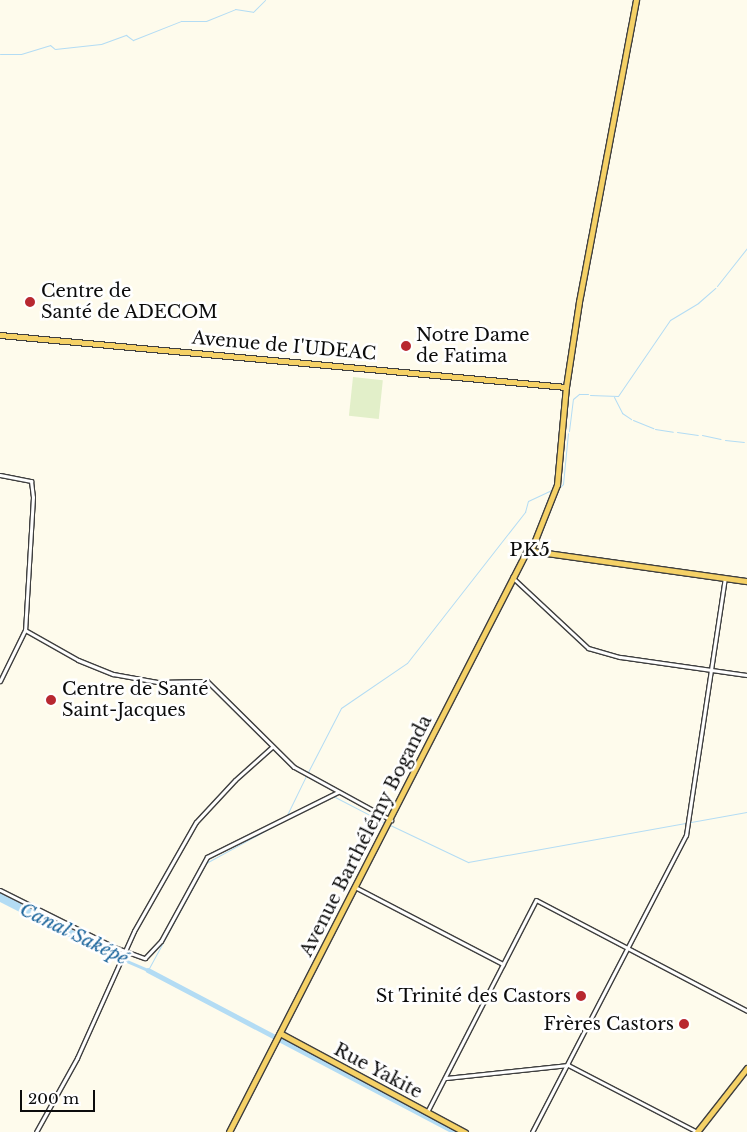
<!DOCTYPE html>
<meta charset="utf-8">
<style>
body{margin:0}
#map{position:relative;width:747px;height:1132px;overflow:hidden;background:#fefbec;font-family:"Libre Baskerville",serif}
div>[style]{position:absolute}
.pitch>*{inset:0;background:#e2efc9;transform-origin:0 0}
.water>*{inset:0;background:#b3dcf4;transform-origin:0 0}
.stream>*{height:1px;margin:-0.5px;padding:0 0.5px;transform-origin:0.5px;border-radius:0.5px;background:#b3dcf4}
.canal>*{height:2.5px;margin:-1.25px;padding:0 1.25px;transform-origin:1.25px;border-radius:1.25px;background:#b3dcf4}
.river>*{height:4.5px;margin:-2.25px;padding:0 2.25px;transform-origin:2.25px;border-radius:2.25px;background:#b3dcf4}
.roads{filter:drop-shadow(1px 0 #3f3f3f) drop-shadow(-1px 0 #3f3f3f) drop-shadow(0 1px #3f3f3f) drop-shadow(0 -1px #3f3f3f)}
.minor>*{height:3px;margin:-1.5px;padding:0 1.5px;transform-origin:1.5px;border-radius:1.5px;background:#fff}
.major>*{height:4.5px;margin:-2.25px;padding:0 2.25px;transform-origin:2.25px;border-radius:2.25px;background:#f5d166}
.dots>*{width:14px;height:14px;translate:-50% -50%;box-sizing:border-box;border:2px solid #fff;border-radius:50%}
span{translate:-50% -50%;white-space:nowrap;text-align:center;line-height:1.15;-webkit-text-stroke:5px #fff;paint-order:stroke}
.poi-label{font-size:18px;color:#0c0c0c}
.left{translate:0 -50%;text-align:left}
.right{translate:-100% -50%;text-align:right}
.street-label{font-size:18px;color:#0c0c0c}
.neighbourhood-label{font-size:19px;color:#0c0c0c;letter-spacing:1px}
.water-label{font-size:19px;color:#19639a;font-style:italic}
.scale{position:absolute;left:20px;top:1090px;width:75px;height:22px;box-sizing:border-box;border:2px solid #0c0c0c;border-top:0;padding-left:6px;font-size:15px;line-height:18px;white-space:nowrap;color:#0c0c0c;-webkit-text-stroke:4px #fff;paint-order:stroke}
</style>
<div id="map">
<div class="pitch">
<i style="left:353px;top:377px;width:30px;height:39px;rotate:6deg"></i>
</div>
<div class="water">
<i style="left:0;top:893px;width:136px;height:8px;rotate:27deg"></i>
</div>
<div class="stream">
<i style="left:0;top:54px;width:21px"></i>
<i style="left:21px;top:54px;width:30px;rotate:-17deg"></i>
<i style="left:50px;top:45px;width:6px;rotate:39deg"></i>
<i style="left:55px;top:49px;width:46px;rotate:-6.2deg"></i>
<i style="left:101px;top:44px;width:27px;rotate:-20deg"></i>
<i style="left:126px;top:35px;width:9px;rotate:36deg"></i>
<i style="left:133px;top:40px;width:52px;rotate:-21.6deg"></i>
<i style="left:181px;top:21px;width:25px"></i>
<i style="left:206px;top:21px;width:31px;rotate:-22deg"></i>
<i style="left:235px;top:9px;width:18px;rotate:9deg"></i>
<i style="left:253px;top:12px;width:17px;rotate:-45deg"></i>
<i style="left:717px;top:286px;width:48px;rotate:-51.7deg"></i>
<i style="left:590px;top:395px;width:28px;rotate:2deg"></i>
<i style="left:618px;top:396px;width:92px;rotate:-55.6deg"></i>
<i style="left:670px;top:320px;width:33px;rotate:-31deg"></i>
<i style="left:698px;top:303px;width:23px;rotate:-41deg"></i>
<i style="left:614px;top:397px;width:18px;rotate:63deg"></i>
<i style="left:622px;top:413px;width:11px;rotate:34deg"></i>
<i style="left:633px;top:420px;width:22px;rotate:22deg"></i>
<i style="left:655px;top:429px;width:18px;rotate:9deg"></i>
<i style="left:569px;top:431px;width:32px;rotate:-83deg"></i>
<i style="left:573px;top:399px;width:8px;rotate:-40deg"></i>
<i style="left:579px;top:394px;width:9px"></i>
<i style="left:677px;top:432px;width:21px;rotate:8deg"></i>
<i style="left:702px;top:435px;width:19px;rotate:12deg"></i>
<i style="left:725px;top:440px;width:19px;rotate:6deg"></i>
<i style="left:558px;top:489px;width:7px;rotate:-45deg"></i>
<i style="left:563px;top:484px;width:51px;rotate:-84.4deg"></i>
<i style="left:308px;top:772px;width:72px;rotate:-62.7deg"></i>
<i style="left:341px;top:708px;width:80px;rotate:-34.3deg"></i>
<i style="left:407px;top:663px;width:192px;rotate:-52deg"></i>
<i style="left:525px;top:512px;width:11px;rotate:-75deg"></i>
<i style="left:528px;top:501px;width:26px;rotate:-25deg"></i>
<i style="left:333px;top:796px;width:59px;rotate:27.4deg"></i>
<i style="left:286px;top:817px;width:46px;rotate:-64deg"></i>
<i style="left:388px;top:824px;width:89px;rotate:25.4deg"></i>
<i style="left:468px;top:862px;width:283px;rotate:-10.2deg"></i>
<i style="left:148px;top:970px;width:122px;rotate:-61.5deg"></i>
<i style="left:206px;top:863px;width:77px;rotate:-28.6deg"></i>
</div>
<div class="canal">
<i style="left:122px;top:959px;width:28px;rotate:23deg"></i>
</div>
<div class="river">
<i style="left:148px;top:970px;width:347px;rotate:27.8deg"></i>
</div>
<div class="roads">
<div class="minor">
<i style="left:0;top:475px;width:32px;rotate:11deg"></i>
<i style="left:31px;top:481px;width:16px;rotate:83deg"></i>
<i style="left:33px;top:497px;width:133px;rotate:93.4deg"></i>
<i style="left:25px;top:630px;width:57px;rotate:116.1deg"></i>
<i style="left:513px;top:578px;width:103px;rotate:43deg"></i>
<i style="left:588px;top:648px;width:33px;rotate:16deg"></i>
<i style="left:620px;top:657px;width:128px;rotate:8.1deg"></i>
<i style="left:25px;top:630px;width:61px;rotate:29.5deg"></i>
<i style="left:78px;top:660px;width:38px;rotate:22deg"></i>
<i style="left:113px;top:674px;width:45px;rotate:10.3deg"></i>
<i style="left:157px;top:682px;width:50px;rotate:-1.1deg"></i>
<i style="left:207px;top:681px;width:122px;rotate:44.7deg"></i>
<i style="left:294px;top:767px;width:111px;rotate:28.7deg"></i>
<i style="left:355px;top:887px;width:167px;rotate:27.5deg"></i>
<i style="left:0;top:890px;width:127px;rotate:26.6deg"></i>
<i style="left:114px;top:947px;width:33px;rotate:20deg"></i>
<i style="left:145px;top:958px;width:23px;rotate:-47deg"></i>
<i style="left:161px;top:941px;width:96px;rotate:-61.3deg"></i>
<i style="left:207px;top:857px;width:146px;rotate:-26.4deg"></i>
<i style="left:446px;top:1078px;width:123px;rotate:-6.1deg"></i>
<i style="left:568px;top:1065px;width:145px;rotate:27.4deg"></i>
<i style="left:427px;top:1112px;width:238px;rotate:-62.8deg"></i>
<i style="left:536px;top:900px;width:238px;rotate:27.7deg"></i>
<i style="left:36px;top:1132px;width:85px;rotate:-61deg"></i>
<i style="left:77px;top:1058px;width:139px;rotate:-65.8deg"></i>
<i style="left:134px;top:931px;width:125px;rotate:-60.4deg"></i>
<i style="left:196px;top:822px;width:57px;rotate:-47.1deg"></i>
<i style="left:235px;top:780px;width:50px;rotate:-41.7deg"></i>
<i style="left:532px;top:1132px;width:335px;rotate:-62.6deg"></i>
<i style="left:686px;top:835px;width:260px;rotate:-81.4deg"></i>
</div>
<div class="major">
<i style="left:0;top:335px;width:568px;rotate:5.25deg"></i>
<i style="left:532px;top:548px;width:68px;rotate:-68.4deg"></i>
<i style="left:557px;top:485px;width:98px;rotate:-84.8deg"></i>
<i style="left:566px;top:387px;width:86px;rotate:-81.3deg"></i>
<i style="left:579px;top:302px;width:307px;rotate:-79.3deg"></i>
<i style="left:533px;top:551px;width:216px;rotate:8deg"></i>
<i style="left:280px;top:1033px;width:210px;rotate:28.2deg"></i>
<i style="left:229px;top:1132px;width:623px;rotate:-62.86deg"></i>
<i style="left:513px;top:578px;width:33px;rotate:-63deg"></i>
<i style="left:528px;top:549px;width:4px;rotate:-14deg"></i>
<i style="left:532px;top:548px;width:4px;rotate:90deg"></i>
<i style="left:532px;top:552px;width:3px;rotate:162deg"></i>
<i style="left:697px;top:1132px;width:81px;rotate:-52deg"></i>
</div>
</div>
<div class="dots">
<i style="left:30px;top:302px;background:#b82830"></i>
<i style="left:406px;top:346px;background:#b82830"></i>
<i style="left:51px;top:700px;background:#b82830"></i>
<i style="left:581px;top:996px;background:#b82830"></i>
<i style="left:684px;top:1024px;background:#b82830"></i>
</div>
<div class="poi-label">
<span class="left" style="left:41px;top:302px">Centre de<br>Santé de ADECOM</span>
<span class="left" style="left:416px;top:346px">Notre Dame<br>de Fatima</span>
<span class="left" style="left:62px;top:700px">Centre de Santé<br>Saint-Jacques</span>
<span class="right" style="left:571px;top:996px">St Trinité des Castors</span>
<span class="right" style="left:674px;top:1024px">Frères Castors</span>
</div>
<div class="street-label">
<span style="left:284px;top:346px;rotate:5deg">Avenue de I'UDEAC</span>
<span style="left:366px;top:836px;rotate:-63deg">Avenue Barthélémy Boganda</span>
<span style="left:378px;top:1071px;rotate:28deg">Rue Yakite</span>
</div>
<div class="neighbourhood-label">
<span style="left:530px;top:550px">PK5</span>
</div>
<div class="water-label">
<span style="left:74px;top:934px;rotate:26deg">Canal Saképé</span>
</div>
<div class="scale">200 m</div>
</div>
